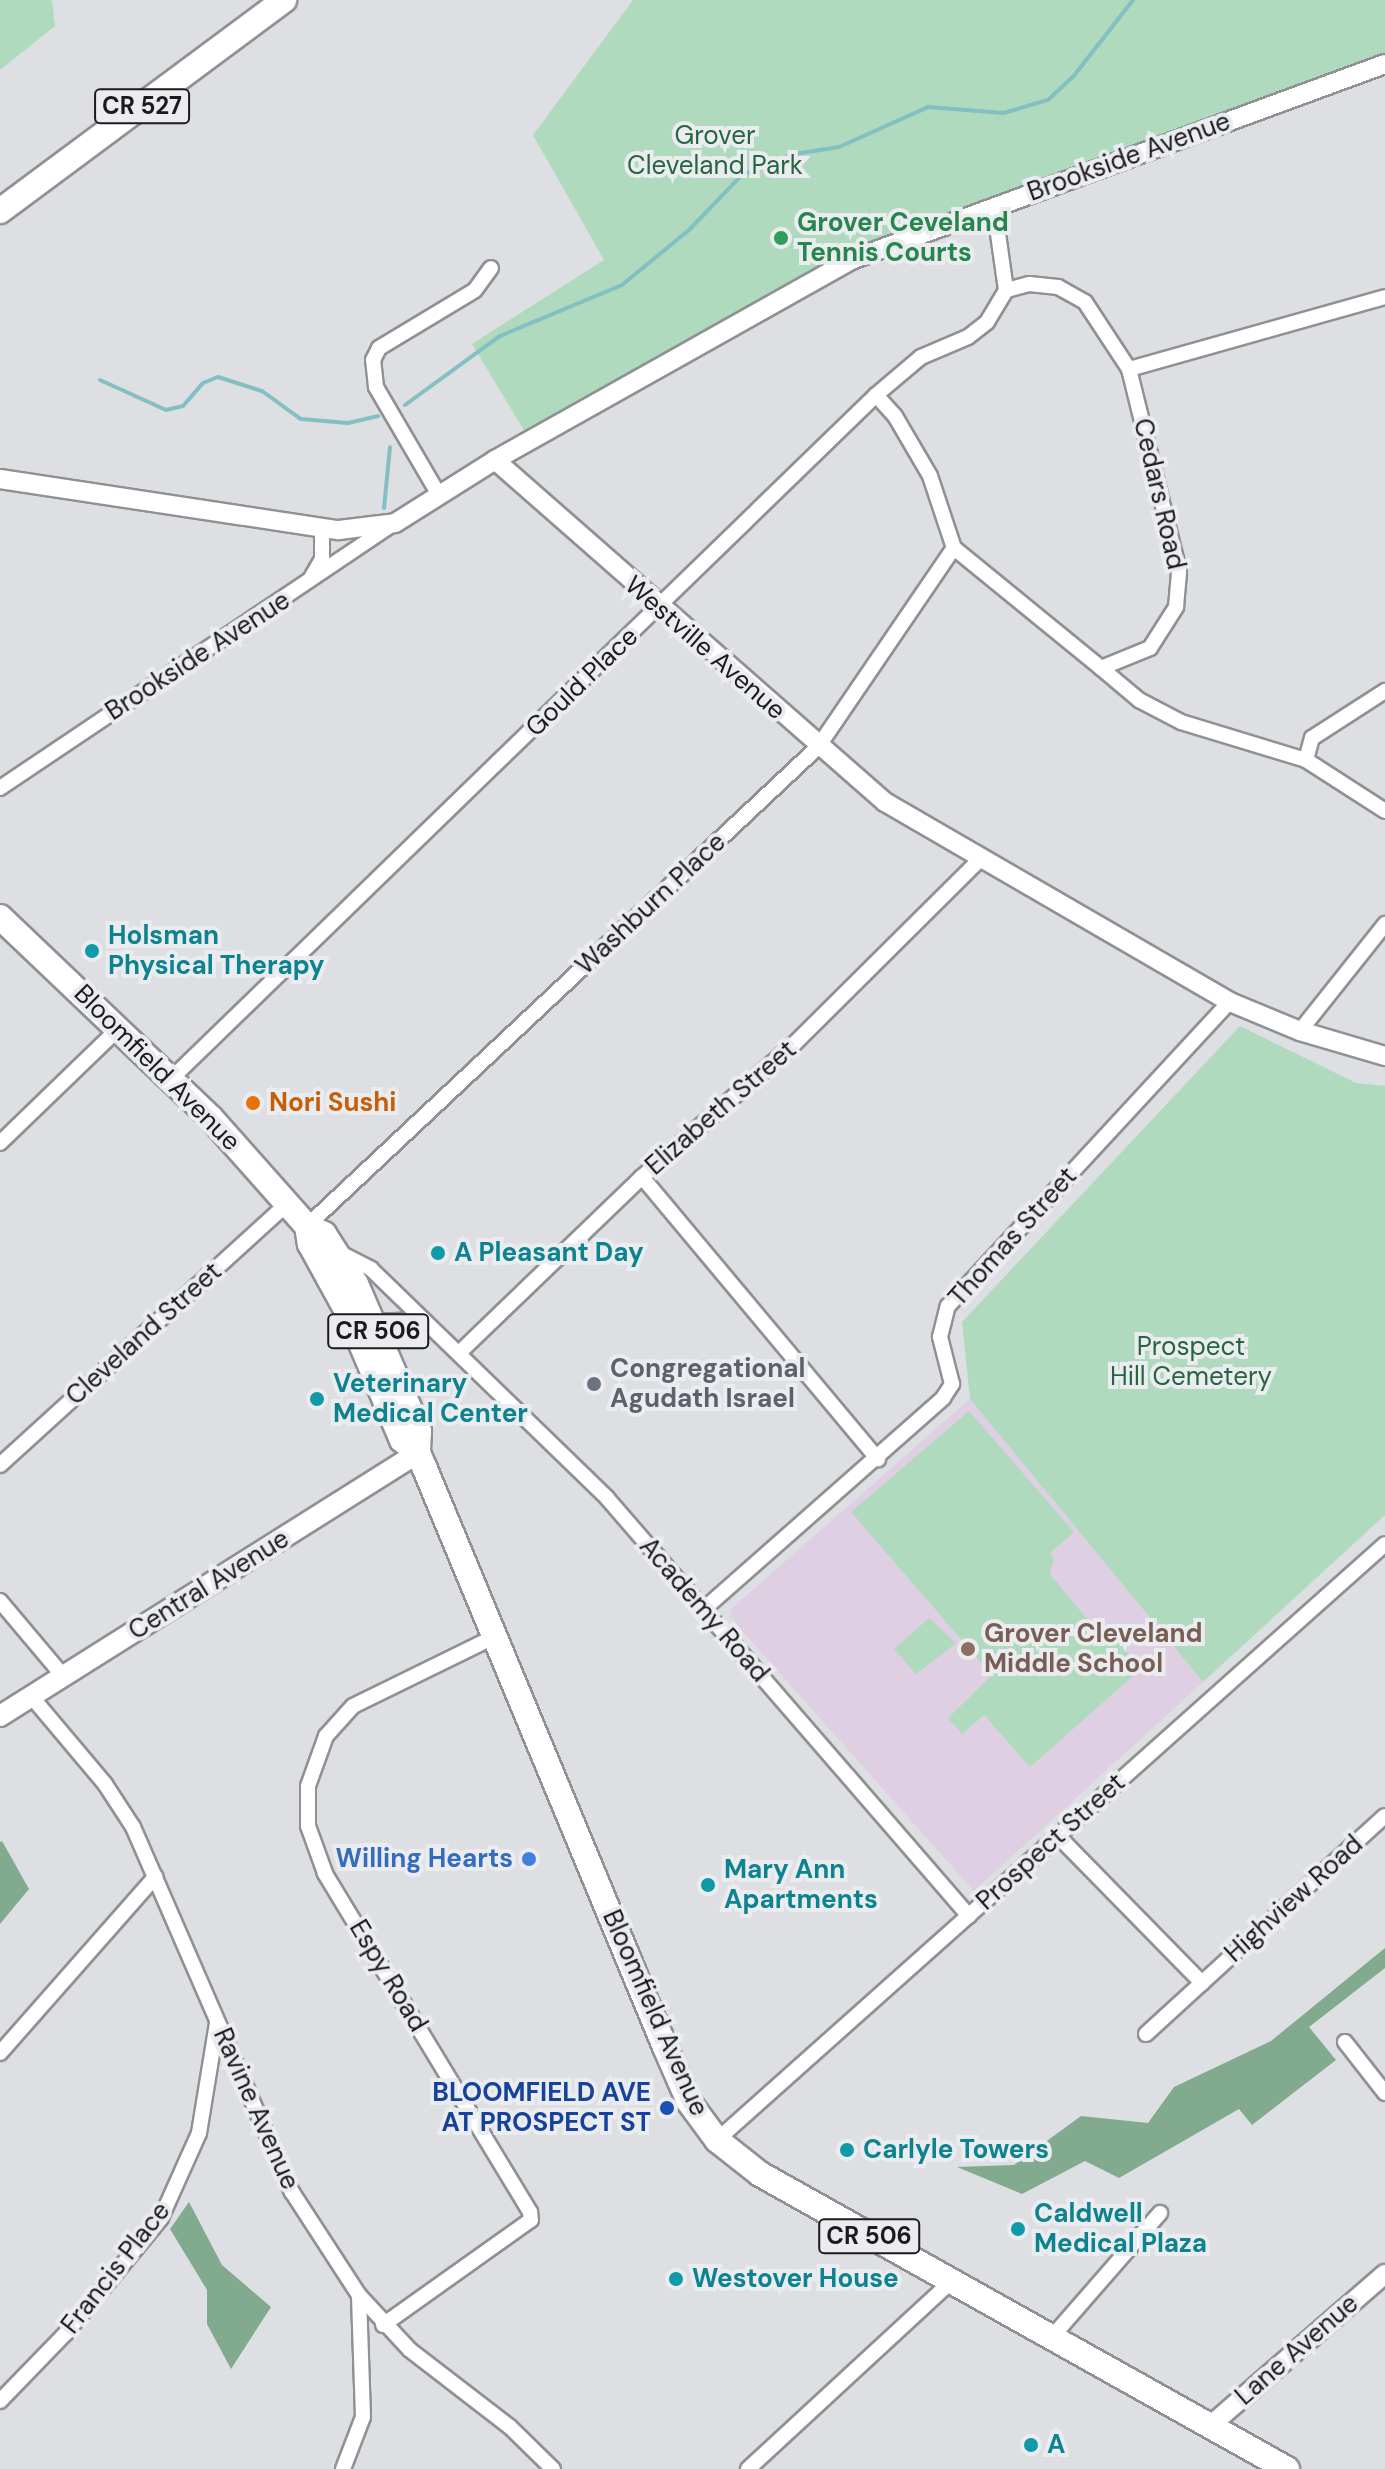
<!DOCTYPE html>
<style>
body{margin:0}
#map{position:relative;width:1385px;height:2469px;overflow:hidden;background:#dddfe2;font-family:"DM Sans",sans-serif}
div>[style]{position:absolute}
.education>*{inset:0;background:#decfe2}
.green>*{inset:0;background:#b0dabd}
.forest>*{inset:0;background:#81aa8e}
.stream>*{height:4px;margin:-2px;padding:0 2px;transform-origin:2px;border-radius:2px;background:#83bfc3}
.roads{filter:drop-shadow(2px 0 #8f9194) drop-shadow(-2px 0 #8f9194) drop-shadow(0 2px #8f9194) drop-shadow(0 -2px #8f9194)}
.minor>*{height:14px;margin:-7px;padding:0 7px;transform-origin:7px;border-radius:7px;background:#fff}
.tertiary>*{height:18px;margin:-9px;padding:0 9px;transform-origin:9px;border-radius:9px;background:#fff}
.secondary>*{height:20px;margin:-10px;padding:0 10px;transform-origin:10px;border-radius:10px;background:#fff}
.primary>*{height:24px;margin:-12px;padding:0 12px;transform-origin:12px;border-radius:12px;background:#fff}
.dots>*{width:22px;height:22px;translate:-50% -50%;box-sizing:border-box;border:4px solid #eaecf0;border-radius:50%}
span{translate:-50% -50%;white-space:nowrap;text-align:center;line-height:1.15;-webkit-text-stroke:8px #eaecf0;paint-order:stroke}
.shield-label span{padding:2px 6px;background:#eaecf0;border:2px solid;border-radius:6px;-webkit-text-stroke-width:0}
.shield-label{font-size:24px;color:#1b1b1d;font-weight:700}
.park-label{font-size:26px;color:#256640}
.street-label{font-size:26px;color:#1b1b1d}
.leisure-label{font-size:26px;color:#27864d;font-weight:700}
.left{translate:0 -50%;text-align:left}
.culture-label{font-size:26px;color:#0d838f;font-weight:700}
.food-label{font-size:26px;color:#c56008;font-weight:700}
.worship-label{font-size:26px;color:#5b616d;font-weight:700}
.education-label{font-size:26px;color:#785e54;font-weight:700}
.shop-label{font-size:26px;color:#366cbe;font-weight:700}
.right{translate:-100% -50%;text-align:right}
.transit-label{font-size:26px;color:#164399;font-weight:700}
</style>
<div id="map">
<div class="education">
<i style="clip-path:polygon(970px 1399px,1203px 1682px,974px 1891px,730px 1617px,732px 1608px)"></i>
</div>
<div class="green">
<i style="clip-path:polygon(0 0,52px 0,55px 26px,0 70px)"></i>
<i style="clip-path:polygon(633px 0,1385px 0,1385px 53px,830px 259px,525px 432px,472px 344px,604px 260px,533px 135px)"></i>
<i style="clip-path:polygon(1240px 1026px,1356px 1083px,1385px 1086px,1385px 1515px,1203px 1682px,970px 1399px,962px 1322px)"></i>
<i style="clip-path:polygon(969px 1411px,1074px 1532px,1050px 1553px,1054px 1559px,1050px 1574px,1101px 1636px,1114px 1637px,1141px 1669px,1030px 1767px,984px 1715px,962px 1734px,948px 1718px,992px 1675px,851px 1512px)"></i>
<i style="clip-path:polygon(929px 1618px,956px 1643px,916px 1674px,894px 1649px)"></i>
</div>
<div class="forest">
<i style="clip-path:polygon(2px 1841px,29px 1889px,0 1924px,0 1842px)"></i>
<i style="clip-path:polygon(1385px 1948px,1385px 1968px,1309px 2027px,1336px 2060px,1252px 2125px,1239px 2109px,1119px 2178px,1085px 2161px,1022px 2194px,957px 2167px,1014px 2165px,1081px 2116px,1148px 2123px,1174px 2087px,1271px 2041px)"></i>
<i style="clip-path:polygon(189px 2202px,222px 2265px,271px 2307px,231px 2369px,207px 2324px,207px 2290px,170px 2229px)"></i>
</div>
<div class="stream">
<i style="left:100px;top:380px;width:72px;rotate:24.4deg"></i>
<i style="left:166px;top:410px;width:17px;rotate:-13deg"></i>
<i style="left:183px;top:406px;width:30px;rotate:-49deg"></i>
<i style="left:203px;top:383px;width:16px;rotate:-22deg"></i>
<i style="left:218px;top:377px;width:46px;rotate:17.7deg"></i>
<i style="left:262px;top:391px;width:48px;rotate:35.7deg"></i>
<i style="left:301px;top:419px;width:47px;rotate:4.9deg"></i>
<i style="left:348px;top:423px;width:31px;rotate:-13deg"></i>
<i style="left:405px;top:405px;width:117px;rotate:-36deg"></i>
<i style="left:500px;top:336px;width:132px;rotate:-22.7deg"></i>
<i style="left:622px;top:285px;width:87px;rotate:-39.4deg"></i>
<i style="left:689px;top:230px;width:76px;rotate:-46.1deg"></i>
<i style="left:742px;top:175px;width:56px;rotate:-22deg"></i>
<i style="left:794px;top:154px;width:46px;rotate:-8.8deg"></i>
<i style="left:839px;top:147px;width:98px;rotate:-24.2deg"></i>
<i style="left:928px;top:107px;width:76px;rotate:4.5deg"></i>
<i style="left:1004px;top:113px;width:46px;rotate:-16.5deg"></i>
<i style="left:1048px;top:100px;width:34px;rotate:-43deg"></i>
<i style="left:1073px;top:77px;width:98px;rotate:-52.1deg"></i>
<i style="left:384px;top:508px;width:61px;rotate:-84.4deg"></i>
</div>
<div class="roads">
<div class="minor">
<i style="left:1129px;top:369px;width:266px;rotate:-15.7deg"></i>
<i style="left:876px;top:395px;width:28px;rotate:48deg"></i>
<i style="left:895px;top:416px;width:69px;rotate:59.7deg"></i>
<i style="left:930px;top:476px;width:76px;rotate:71.6deg"></i>
<i style="left:954px;top:548px;width:190px;rotate:39.2deg"></i>
<i style="left:1101px;top:668px;width:53px;rotate:-22.2deg"></i>
<i style="left:1150px;top:648px;width:49px;rotate:-57.6deg"></i>
<i style="left:1176px;top:607px;width:36px;rotate:-85deg"></i>
<i style="left:1179px;top:571px;width:208px;rotate:-103.9deg"></i>
<i style="left:1129px;top:369px;width:80px;rotate:-123.3deg"></i>
<i style="left:1085px;top:302px;width:31px;rotate:-151deg"></i>
<i style="left:1058px;top:287px;width:29px;rotate:-174deg"></i>
<i style="left:1029px;top:284px;width:24px;rotate:165deg"></i>
<i style="left:439px;top:495px;width:125px;rotate:-120.3deg"></i>
<i style="left:376px;top:387px;width:27px;rotate:-96deg"></i>
<i style="left:373px;top:360px;width:13px;rotate:-63deg"></i>
<i style="left:379px;top:348px;width:112px;rotate:-31.1deg"></i>
<i style="left:475px;top:290px;width:27px;rotate:-54deg"></i>
<i style="left:311px;top:578px;width:22px;rotate:-60deg"></i>
<i style="left:322px;top:559px;width:32px;rotate:-90deg"></i>
<i style="left:1101px;top:668px;width:50px;rotate:40.1deg"></i>
<i style="left:1139px;top:700px;width:47px;rotate:27.6deg"></i>
<i style="left:1181px;top:722px;width:131px;rotate:16.9deg"></i>
<i style="left:1306px;top:760px;width:94px;rotate:32.8deg"></i>
<i style="left:1306px;top:760px;width:23px;rotate:-75deg"></i>
<i style="left:1312px;top:738px;width:87px;rotate:-32.8deg"></i>
<i style="left:0;top:788px;width:476px;rotate:-33.9deg"></i>
<i style="left:1300px;top:1031px;width:137px;rotate:-51.5deg"></i>
<i style="left:171px;top:1079px;width:982px;rotate:-44.13deg"></i>
<i style="left:876px;top:395px;width:59px;rotate:-40.2deg"></i>
<i style="left:921px;top:357px;width:51px;rotate:-23.1deg"></i>
<i style="left:968px;top:337px;width:24px;rotate:-38deg"></i>
<i style="left:987px;top:322px;width:37px;rotate:-59deg"></i>
<i style="left:1006px;top:290px;width:85px;rotate:-98.1deg"></i>
<i style="left:0;top:1143px;width:165px;rotate:-44deg"></i>
<i style="left:642px;top:1177px;width:368px;rotate:50.1deg"></i>
<i style="left:307px;top:1226px;width:700px;rotate:-43.15deg"></i>
<i style="left:818px;top:747px;width:241px;rotate:-55.7deg"></i>
<i style="left:340px;top:1253px;width:35px;rotate:27deg"></i>
<i style="left:371px;top:1269px;width:329px;rotate:44.1deg"></i>
<i style="left:607px;top:1498px;width:553px;rotate:49.11deg"></i>
<i style="left:365px;top:1322px;width:58px;rotate:-2deg"></i>
<i style="left:459px;top:1353px;width:254px;rotate:-43.9deg"></i>
<i style="left:642px;top:1177px;width:201px;rotate:-41.2deg"></i>
<i style="left:793px;top:1045px;width:262px;rotate:-44.8deg"></i>
<i style="left:0;top:1465px;width:389px;rotate:-42.3deg"></i>
<i style="left:0;top:1601px;width:99px;rotate:49.9deg"></i>
<i style="left:704px;top:1609px;width:319px;rotate:-41.4deg"></i>
<i style="left:943px;top:1398px;width:17px;rotate:-57deg"></i>
<i style="left:952px;top:1384px;width:49px;rotate:-104.3deg"></i>
<i style="left:940px;top:1337px;width:32px;rotate:-76deg"></i>
<i style="left:948px;top:1306px;width:415px;rotate:-47.2deg"></i>
<i style="left:31px;top:1696px;width:115px;rotate:49.9deg"></i>
<i style="left:105px;top:1784px;width:51px;rotate:56.9deg"></i>
<i style="left:133px;top:1827px;width:398px;rotate:66.5deg"></i>
<i style="left:292px;top:2192px;width:123px;rotate:57deg"></i>
<i style="left:359px;top:2295px;width:75px;rotate:47.2deg"></i>
<i style="left:410px;top:2350px;width:126px;rotate:37.6deg"></i>
<i style="left:510px;top:2427px;width:60px;rotate:44.3deg"></i>
<i style="left:1058px;top:1836px;width:206px;rotate:45.6deg"></i>
<i style="left:1146px;top:2034px;width:323px;rotate:-42.4deg"></i>
<i style="left:1345px;top:2042px;width:65px;rotate:51.9deg"></i>
<i style="left:0;top:2053px;width:235px;rotate:-48.6deg"></i>
<i style="left:717px;top:2140px;width:895px;rotate:-41.74deg"></i>
<i style="left:383px;top:2325px;width:181px;rotate:-35.4deg"></i>
<i style="left:531px;top:2220px;width:8px;rotate:-97deg"></i>
<i style="left:530px;top:2212px;width:396px;rotate:-121.2deg"></i>
<i style="left:325px;top:1873px;width:50px;rotate:-109.9deg"></i>
<i style="left:308px;top:1826px;width:40px;rotate:-90deg"></i>
<i style="left:308px;top:1786px;width:53px;rotate:-70.2deg"></i>
<i style="left:326px;top:1736px;width:40px;rotate:-48deg"></i>
<i style="left:353px;top:1706px;width:159px;rotate:-26.1deg"></i>
<i style="left:1051px;top:2338px;width:166px;rotate:-48.9deg"></i>
<i style="left:0;top:2401px;width:95px;rotate:-45.9deg"></i>
<i style="left:66px;top:2333px;width:149px;rotate:-50.4deg"></i>
<i style="left:161px;top:2218px;width:93px;rotate:-65.9deg"></i>
<i style="left:199px;top:2133px;width:111px;rotate:-80.7deg"></i>
<i style="left:343px;top:2469px;width:56px;rotate:-69deg"></i>
<i style="left:363px;top:2417px;width:122px;rotate:-91.9deg"></i>
<i style="left:748px;top:2469px;width:276px;rotate:-42.7deg"></i>
</div>
<div class="tertiary">
<i style="left:495px;top:460px;width:519px;rotate:41.25deg"></i>
<i style="left:885px;top:802px;width:399px;rotate:30.1deg"></i>
<i style="left:1230px;top:1002px;width:76px;rotate:22.5deg"></i>
<i style="left:1300px;top:1031px;width:89px;rotate:16.4deg"></i>
<i style="left:0;top:479px;width:343px;rotate:8.6deg"></i>
<i style="left:339px;top:530px;width:56px;rotate:-7.1deg"></i>
<i style="left:395px;top:523px;width:118px;rotate:-32.2deg"></i>
<i style="left:495px;top:460px;width:408px;rotate:-29.3deg"></i>
<i style="left:851px;top:260px;width:569px;rotate:-20.16deg"></i>
<i style="left:1210px;top:2426px;width:232px;rotate:-41deg"></i>
</div>
<div class="secondary">
<i style="left:0;top:1716px;width:494px;rotate:-32.2deg"></i>
</div>
<div class="primary">
<i style="left:0;top:211px;width:354px;rotate:-36.6deg"></i>
<i style="left:0;top:917px;width:291px;rotate:43.6deg"></i>
<i style="left:211px;top:1118px;width:144px;rotate:48.4deg"></i>
<i style="left:307px;top:1226px;width:19px;rotate:25deg"></i>
<i style="left:324px;top:1234px;width:59px;rotate:57.4deg"></i>
<i style="left:356px;top:1284px;width:160px;rotate:66.8deg"></i>
<i style="left:419px;top:1431px;width:22px;rotate:93deg"></i>
<i style="left:418px;top:1453px;width:17px;rotate:66deg"></i>
<i style="left:425px;top:1469px;width:626px;rotate:67.45deg"></i>
<i style="left:665px;top:2047px;width:60px;rotate:66.4deg"></i>
<i style="left:689px;top:2102px;width:47px;rotate:53.6deg"></i>
<i style="left:717px;top:2140px;width:55px;rotate:38.3deg"></i>
<i style="left:760px;top:2174px;width:604px;rotate:29.24deg"></i>
<i style="left:307px;top:1226px;width:18px;rotate:81deg"></i>
<i style="left:310px;top:1244px;width:79px;rotate:61.2deg"></i>
<i style="left:348px;top:1313px;width:138px;rotate:67deg"></i>
<i style="left:402px;top:1440px;width:21px;rotate:39deg"></i>
</div>
</div>
<div class="dots">
<i style="left:781px;top:238px;background:#2e9e5b"></i>
<i style="left:92px;top:951px;background:#0f9aa8"></i>
<i style="left:253px;top:1103px;background:#e8710a"></i>
<i style="left:438px;top:1253px;background:#0f9aa8"></i>
<i style="left:594px;top:1384px;background:#6b7280"></i>
<i style="left:317px;top:1399px;background:#0f9aa8"></i>
<i style="left:968px;top:1649px;background:#8d6e63"></i>
<i style="left:529px;top:1859px;background:#3f7fe0"></i>
<i style="left:708px;top:1885px;background:#0f9aa8"></i>
<i style="left:667px;top:2108px;background:#1a4fb4"></i>
<i style="left:847px;top:2150px;background:#0f9aa8"></i>
<i style="left:1018px;top:2229px;background:#0f9aa8"></i>
<i style="left:676px;top:2279px;background:#0f9aa8"></i>
<i style="left:1031px;top:2445px;background:#0f9aa8"></i>
</div>
<div class="shield-label">
<span style="left:142px;top:106px">CR 527</span>
<span style="left:378px;top:1331px">CR 506</span>
<span style="left:869px;top:2236px">CR 506</span>
</div>
<div class="park-label">
<span style="left:715px;top:151px">Grover<br>Cleveland Park</span>
<span style="left:1191px;top:1362px">Prospect<br>Hill Cemetery</span>
</div>
<div class="street-label">
<span style="left:1129px;top:157px;rotate:-20deg">Brookside Avenue</span>
<span style="left:1159px;top:494px;rotate:77deg">Cedars Road</span>
<span style="left:705px;top:648px;rotate:41deg">Westville Avenue</span>
<span style="left:198px;top:656px;rotate:-33deg">Brookside Avenue</span>
<span style="left:582px;top:682px;rotate:-44deg">Gould Place</span>
<span style="left:651px;top:904px;rotate:-43deg">Washburn Place</span>
<span style="left:157px;top:1068px;rotate:45deg">Bloomfield Avenue</span>
<span style="left:721px;top:1108px;rotate:-41deg">Elizabeth Street</span>
<span style="left:1013px;top:1237px;rotate:-48deg">Thomas Street</span>
<span style="left:144px;top:1334px;rotate:-42deg">Cleveland Street</span>
<span style="left:209px;top:1585px;rotate:-32deg">Central Avenue</span>
<span style="left:704px;top:1610px;rotate:49deg">Academy Road</span>
<span style="left:1051px;top:1842px;rotate:-42deg">Prospect Street</span>
<span style="left:1294px;top:1899px;rotate:-42deg">Highview Road</span>
<span style="left:388px;top:1976px;rotate:59deg">Espy Road</span>
<span style="left:655px;top:2013px;rotate:66deg">Bloomfield Avenue</span>
<span style="left:256px;top:2109px;rotate:66deg">Ravine Avenue</span>
<span style="left:116px;top:2268px;rotate:-52deg">Francis Place</span>
<span style="left:1297px;top:2350px;rotate:-41deg">Lane Avenue</span>
</div>
<div class="leisure-label">
<span class="left" style="left:797px;top:238px">Grover Ceveland<br>Tennis Courts</span>
</div>
<div class="culture-label">
<span class="left" style="left:108px;top:951px">Holsman<br>Physical Therapy</span>
<span class="left" style="left:454px;top:1253px">A Pleasant Day</span>
<span class="left" style="left:333px;top:1399px">Veterinary<br>Medical Center</span>
<span class="left" style="left:724px;top:1885px">Mary Ann<br>Apartments</span>
<span class="left" style="left:863px;top:2150px">Carlyle Towers</span>
<span class="left" style="left:1034px;top:2229px">Caldwell<br>Medical Plaza</span>
<span class="left" style="left:692px;top:2279px">Westover House</span>
<span class="left" style="left:1047px;top:2445px">A</span>
</div>
<div class="food-label">
<span class="left" style="left:269px;top:1103px">Nori Sushi</span>
</div>
<div class="worship-label">
<span class="left" style="left:610px;top:1384px">Congregational<br>Agudath Israel</span>
</div>
<div class="education-label">
<span class="left" style="left:984px;top:1649px">Grover Cleveland<br>Middle School</span>
</div>
<div class="shop-label">
<span class="right" style="left:513px;top:1859px">Willing Hearts</span>
</div>
<div class="transit-label">
<span class="right" style="left:651px;top:2108px">BLOOMFIELD AVE<br>AT PROSPECT ST</span>
</div>
</div>
